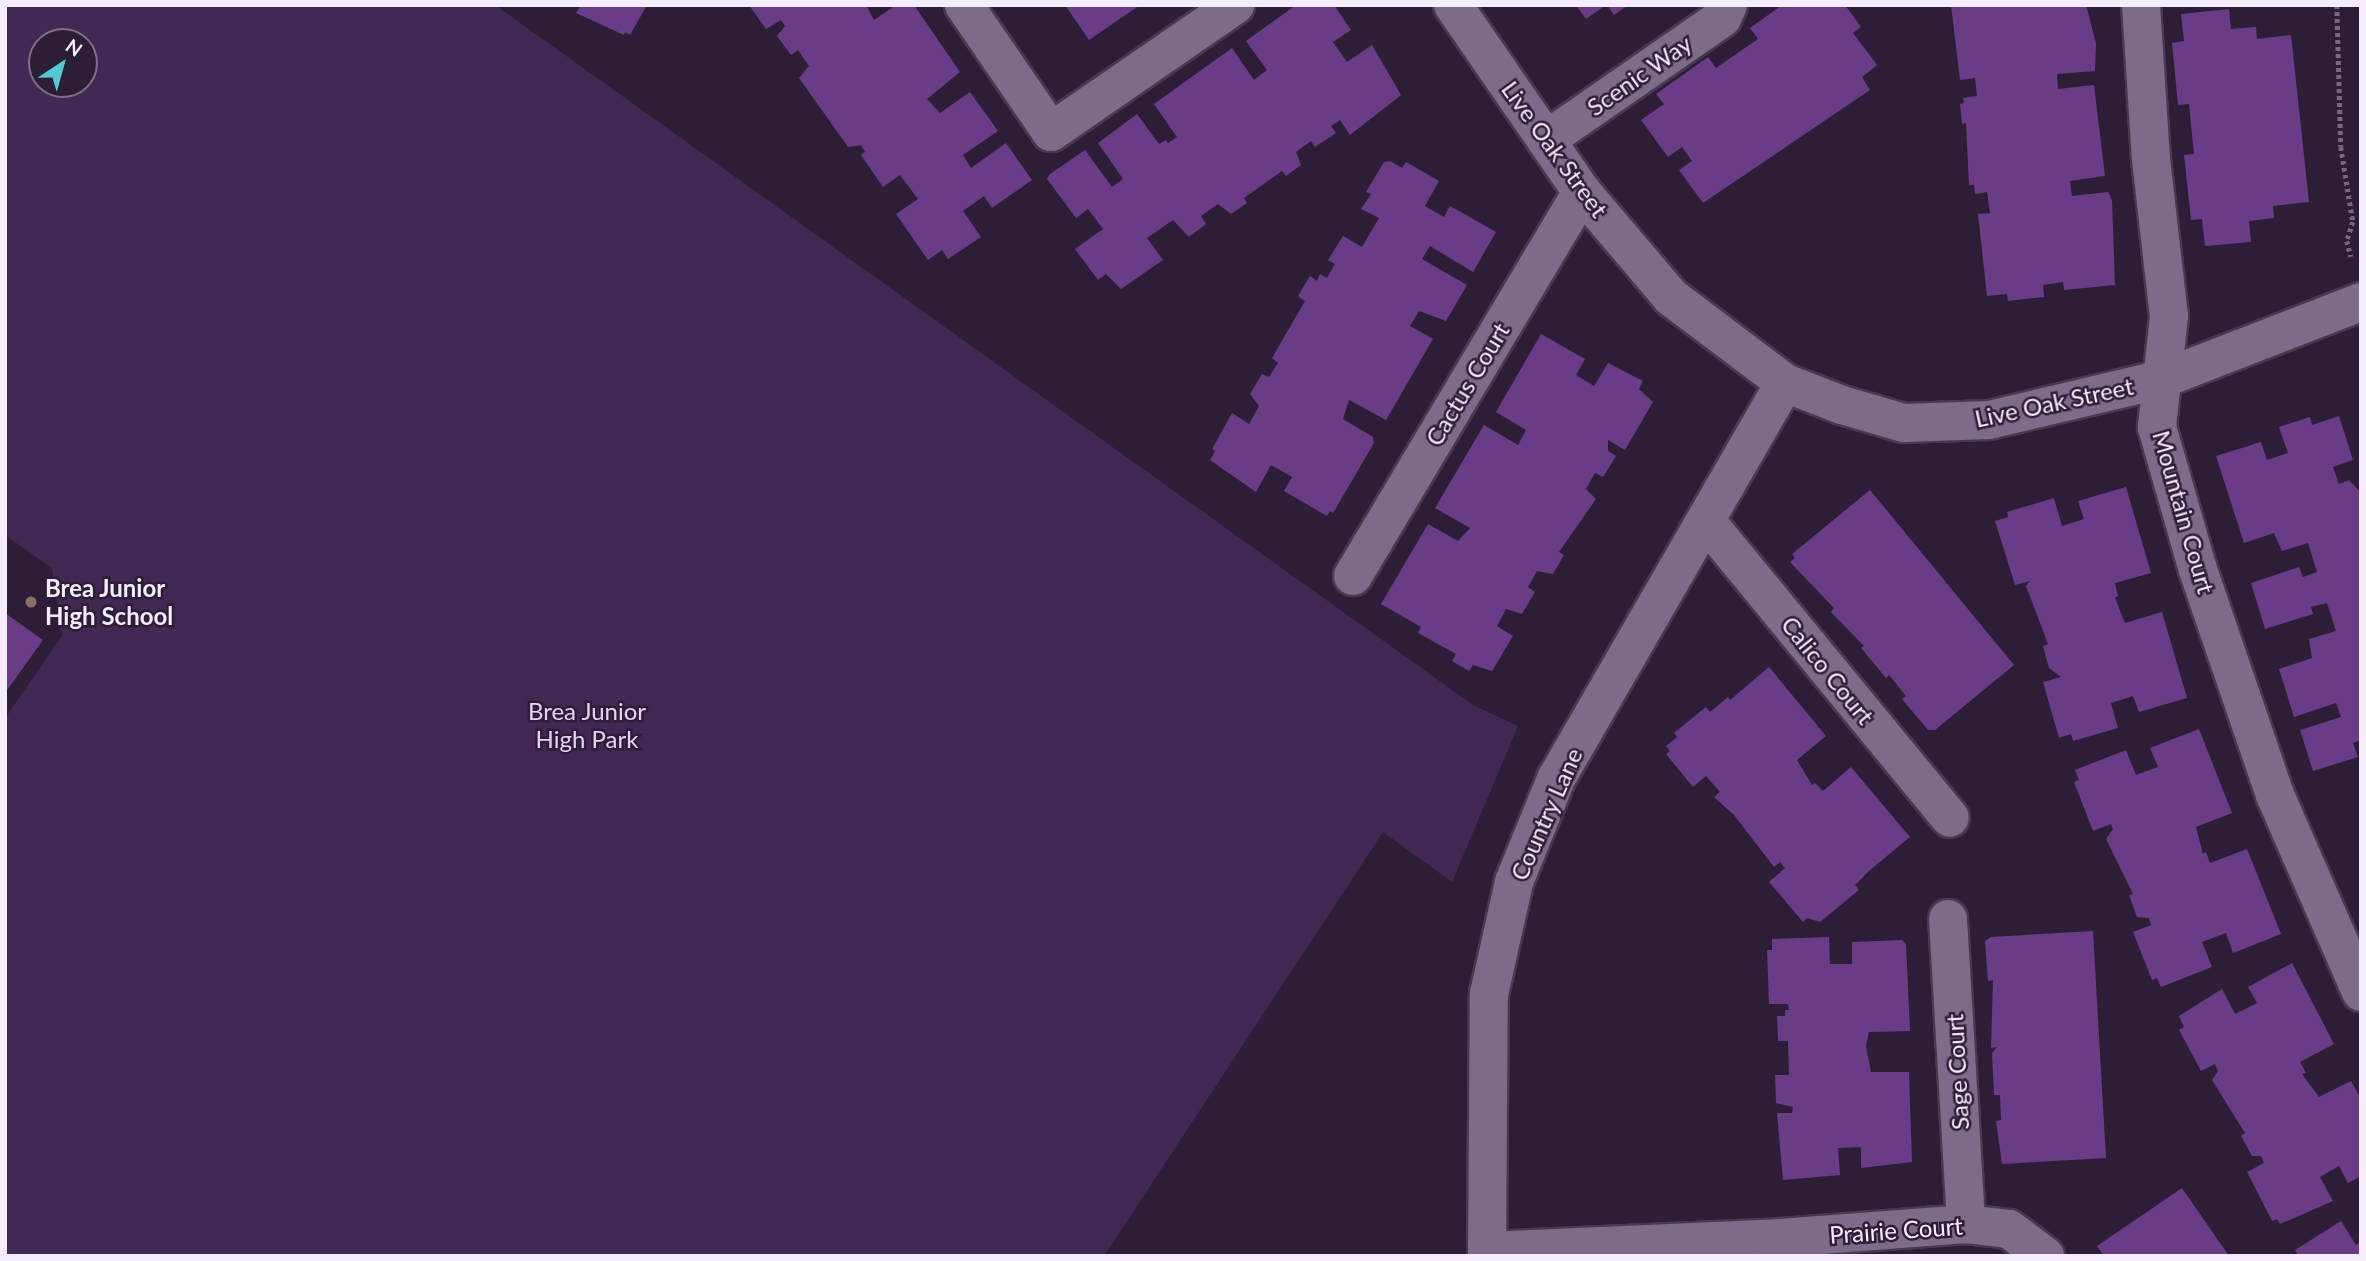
<!DOCTYPE html>
<style>
body{margin:0}
#map{position:relative;width:2366px;height:1261px;overflow:hidden;background:#2d1e37;font-family:Lato,sans-serif}
div>[style]{position:absolute}
.green>*{inset:0;background:#422854}
.building>*{inset:0;background:#6a3c88}
.path>*{height:4.5px;margin-top:-2.25px;transform-origin:0;background:repeating-linear-gradient(90deg,#76697f 0 3.5px,transparent 0 7px)}
.roads{filter:drop-shadow(2px 0 #463a4e) drop-shadow(-2px 0 #463a4e) drop-shadow(0 2px #463a4e) drop-shadow(0 -2px #463a4e)}
.street>*{height:38px;margin:-19px;padding:0 19px;transform-origin:19px;border-radius:19px;background:#7d6c89}
.dots>*{width:19px;height:19px;translate:-50% -50%;box-sizing:border-box;border:4px solid #2d1e37;border-radius:50%}
span{translate:-50% -50%;white-space:nowrap;text-align:center;line-height:1.15;-webkit-text-stroke:5px #2d1e37;paint-order:stroke}
.street-label{font-size:24px;color:#f5ecfc}
.poi-label{font-size:24px;color:#f5ecfc;font-weight:700}
.left{translate:0 -50%;text-align:left}
.park-label{font-size:24px;color:#e9d0fb}
.frame{position:absolute;inset:0;border:7px solid #f5ecfc;pointer-events:none}
.north{position:absolute;left:28px;top:28px;width:70px;height:70px;box-sizing:border-box;background:#2d1e37;border:2px solid #7d7086;border-radius:50%;rotate:36deg;font-size:19px;font-weight:700;line-height:28px;text-align:center;color:#f5ecfc}
.north::after{content:'';display:block;margin:auto;width:24px;height:32px;background:#52ccd1;clip-path:polygon(50% 0,100% 100%,50% 72%,0 100%)}
</style>
<div id="map">
<div class="green">
<i style="clip-path:polygon(evenodd,5px 5px,495px 5px,1473px 705px,1518px 726px,1452px 882px,1383px 832px,1104px 1256px,5px 1256px,5px 718px,62px 636px,52px 568px,5px 535px,5px 5px,42px 42px,84px 42px,84px 84px,42px 84px,42px 42px)"></i>
</div>
<div class="building">
<i style="clip-path:polygon(581px 5px,647px 5px,630px 35px,625px 32px,624px 35px,576px 13px)"></i>
<i style="clip-path:polygon(749px 5px,866px 5px,874px 20px,896px 5px,914px 5px,960px 72px,927px 99px,940px 113px,970px 92px,998px 131px,963px 155px,971px 168px,1006px 143px,1032px 180px,992px 208px,984px 196px,963px 211px,981px 237px,948px 259px,942px 250px,928px 260px,896px 214px,918px 199px,900px 175px,883px 187px,861px 155px,865px 152px,861px 145px,848px 147px,799px 78px,809px 66px,798px 50px,791px 55px,777px 36px,785px 26px,781px 20px,766px 29px)"></i>
<i style="clip-path:polygon(1065px 5px,1140px 5px,1089px 40px)"></i>
<i style="clip-path:polygon(1296px 5px,1334px 5px,1351px 30px,1333px 42px,1347px 62px,1372px 45px,1401px 95px,1350px 135px,1340px 120px,1331px 126px,1336px 133px,1315px 147px,1311px 141px,1296px 152px,1301px 165px,1286px 176px,1282px 171px,1244px 198px,1247px 203px,1231px 214px,1218px 204px,1201px 216px,1206px 224px,1189px 237px,1173px 220px,1147px 238px,1163px 260px,1121px 289px,1106px 274px,1098px 280px,1075px 249px,1103px 229px,1088px 209px,1076px 218px,1047px 179px,1050px 174px,1085px 150px,1112px 187px,1123px 179px,1098px 143px,1137px 114px,1159px 144px,1166px 140px,1168px 143px,1177px 137px,1154px 104px,1232px 48px,1254px 80px,1267px 70px,1246px 41px)"></i>
<i style="clip-path:polygon(1576px 5px,1606px 5px,1586px 19px)"></i>
<i style="clip-path:polygon(1607px 5px,1628px 5px,1614px 15px)"></i>
<i style="clip-path:polygon(1782px 5px,1845px 5px,1861px 27px,1853px 33px,1877px 65px,1862px 77px,1870px 90px,1703px 203px,1679px 170px,1692px 161px,1682px 147px,1668px 157px,1641px 120px,1664px 104px,1656px 94px,1708px 57px,1716px 68px,1758px 39px,1750px 28px)"></i>
<i style="clip-path:polygon(1951px 5px,2086px 5px,2096px 43px,2095px 71px,2057px 74px,2058px 89px,2094px 85px,2105px 176px,2070px 181px,2072px 196px,2108px 192px,2112px 200px,2115px 285px,2064px 290px,2063px 282px,2043px 285px,2044px 297px,2008px 301px,2007px 294px,1987px 296px,1978px 214px,1990px 213px,1987px 192px,1975px 194px,1974px 185px,1969px 185px,1966px 123px,1962px 124px,1960px 104px,1964px 103px,1963px 98px,1977px 96px,1975px 78px,1960px 80px)"></i>
<i style="clip-path:polygon(2229px 9px,2231px 29px,2256px 27px,2257px 39px,2291px 35px,2309px 202px,2273px 206px,2274px 218px,2249px 221px,2251px 242px,2205px 246px,2202px 219px,2191px 220px,2184px 155px,2194px 154px,2189px 104px,2178px 105px,2172px 43px,2184px 41px,2181px 14px)"></i>
<i style="clip-path:polygon(1390px 161px,1402px 168px,1406px 162px,1439px 181px,1425px 206px,1444px 217px,1450px 206px,1496px 232px,1473px 272px,1430px 246px,1422px 259px,1467px 285px,1446px 321px,1419px 311px,1410px 326px,1433px 339px,1386px 420px,1349px 400px,1343px 419px,1373px 437px,1374px 443px,1333px 513px,1330px 511px,1327px 516px,1284px 491px,1292px 477px,1271px 465px,1256px 492px,1210px 460px,1215px 451px,1212px 449px,1232px 413px,1249px 424px,1259px 406px,1250px 394px,1262px 374px,1269px 377px,1278px 363px,1272px 358px,1305px 301px,1298px 296px,1310px 276px,1317px 281px,1320px 274px,1327px 278px,1335px 264px,1328px 260px,1343px 236px,1362px 247px,1379px 218px,1361px 209px,1371px 194px,1366px 192px,1384px 162px)"></i>
<i style="clip-path:polygon(1541px 334px,1585px 359px,1576px 375px,1594px 386px,1608px 363px,1643px 381px,1639px 389px,1653px 402px,1625px 450px,1608px 440px,1608px 451px,1616px 456px,1603px 477px,1595px 473px,1586px 489px,1596px 499px,1559px 552px,1564px 555px,1553px 574px,1537px 571px,1528px 587px,1535px 592px,1522px 614px,1506px 609px,1497px 626px,1513px 636px,1492px 671px,1473px 665px,1469px 671px,1452px 661px,1456px 654px,1418px 633px,1421px 627px,1381px 604px,1428px 524px,1458px 541px,1470px 528px,1435px 508px,1484px 425px,1518px 445px,1526px 430px,1496px 412px)"></i>
<i style="clip-path:polygon(2339px 416px,2353px 460px,2333px 467px,2339px 484px,2349px 480px,2361px 493px,2361px 740px,2353px 743px,2358px 757px,2313px 771px,2300px 730px,2341px 717px,2336px 703px,2294px 717px,2279px 669px,2312px 658px,2309px 639px,2336px 631px,2327px 603px,2311px 607px,2313px 614px,2265px 629px,2251px 583px,2299px 567px,2303px 577px,2317px 572px,2308px 543px,2282px 551px,2274px 533px,2244px 543px,2216px 456px,2261px 442px,2267px 460px,2288px 453px,2279px 427px,2310px 417px,2312px 425px)"></i>
<i style="clip-path:polygon(2126px 487px,2151px 573px,2115px 583px,2118px 596px,2115px 598px,2125px 623px,2162px 612px,2187px 698px,2139px 712px,2133px 696px,2111px 703px,2118px 728px,2073px 741px,2071px 734px,2059px 738px,2043px 682px,2061px 677px,2049px 668px,2043px 646px,2048px 644px,2026px 586px,2030px 581px,2015px 585px,1995px 521px,2008px 517px,2007px 512px,2054px 498px,2062px 526px,2084px 519px,2078px 501px)"></i>
<i style="clip-path:polygon(1870px 490px,2014px 665px,1935px 730px,1928px 730px,1902px 699px,1906px 696px,1889px 675px,1886px 678px,1861px 648px,1864px 646px,1831px 612px,1834px 608px,1790px 562px,1795px 558px,1792px 554px)"></i>
<i style="clip-path:polygon(5px 613px,43px 640px,5px 693px)"></i>
<i style="clip-path:polygon(1769px 667px,1826px 736px,1797px 760px,1812px 785px,1815px 783px,1823px 791px,1851px 767px,1910px 837px,1870px 870px,1855px 885px,1859px 890px,1820px 922px,1807px 918px,1803px 922px,1769px 882px,1785px 868px,1780px 862px,1774px 867px,1734px 815px,1714px 797px,1720px 792px,1706px 776px,1693px 787px,1666px 754px,1670px 751px,1666px 746px,1677px 737px,1674px 733px,1706px 707px,1710px 712px,1728px 697px,1730px 700px)"></i>
<i style="clip-path:polygon(2199px 729px,2232px 813px,2196px 827px,2203px 854px,2206px 852px,2210px 863px,2247px 849px,2281px 934px,2233px 953px,2226px 933px,2202px 942px,2212px 967px,2161px 987px,2157px 978px,2152px 980px,2133px 932px,2151px 925px,2149px 918px,2137px 917px,2129px 895px,2133px 894px,2106px 839px,2113px 829px,2111px 824px,2093px 831px,2074px 782px,2079px 780px,2075px 770px,2126px 750px,2136px 775px,2158px 767px,2150px 748px)"></i>
<i style="clip-path:polygon(2093px 931px,2106px 1158px,2002px 1164px,1996px 1121px,2001px 1120px,2000px 1095px,1994px 1095px,1992px 1053px,1997px 1047px,1991px 1048px,1993px 980px,1988px 981px,1985px 941px,1991px 937px)"></i>
<i style="clip-path:polygon(1829px 937px,1830px 964px,1852px 964px,1852px 942px,1902px 940px,1906px 944px,1910px 1031px,1869px 1032px,1866px 1046px,1871px 1072px,1909px 1072px,1912px 1162px,1861px 1168px,1861px 1147px,1838px 1148px,1840px 1175px,1783px 1180px,1777px 1113px,1792px 1113px,1793px 1107px,1776px 1103px,1775px 1075px,1789px 1075px,1788px 1041px,1778px 1041px,1777px 1016px,1785px 1016px,1785px 1010px,1789px 1010px,1788px 1004px,1769px 1004px,1767px 950px,1772px 950px,1772px 939px)"></i>
<i style="clip-path:polygon(2292px 963px,2334px 1044px,2300px 1062px,2306px 1073px,2302px 1074px,2319px 1097px,2351px 1081px,2361px 1099px,2361px 1176px,2348px 1183px,2339px 1166px,2320px 1177px,2333px 1201px,2280px 1224px,2277px 1219px,2272px 1221px,2247px 1172px,2264px 1163px,2261px 1156px,2252px 1156px,2241px 1136px,2245px 1133px,2212px 1080px,2218px 1071px,2215px 1064px,2201px 1071px,2179px 1030px,2184px 1027px,2179px 1016px,2222px 989px,2235px 1014px,2257px 1003px,2248px 987px)"></i>
<i style="clip-path:polygon(2182px 1188px,2229px 1256px,2104px 1256px,2097px 1246px)"></i>
<i style="clip-path:polygon(2341px 1221px,2356px 1245px,2361px 1242px,2361px 1256px,2299px 1256px,2295px 1250px)"></i>
</div>
<div class="path">
<i style="left:2337px;top:5px;width:142px;rotate:88.4deg"></i>
<i style="left:2341px;top:147px;width:76px;rotate:80.9deg"></i>
<i style="left:2353px;top:222px;width:20px;rotate:108deg"></i>
<i style="left:2347px;top:241px;width:16px;rotate:76deg"></i>
</div>
<div class="roads">
<div class="street">
<i style="left:964px;top:5px;width:154px;rotate:55.6deg"></i>
<i style="left:1051px;top:132px;width:224px;rotate:-34.6deg"></i>
<i style="left:1453px;top:5px;width:227px;rotate:55.4deg"></i>
<i style="left:1582px;top:192px;width:138px;rotate:49.7deg"></i>
<i style="left:1671px;top:297px;width:143px;rotate:37deg"></i>
<i style="left:1785px;top:383px;width:61px;rotate:21.1deg"></i>
<i style="left:1842px;top:405px;width:65px;rotate:16.2deg"></i>
<i style="left:1904px;top:423px;width:85px;rotate:-2deg"></i>
<i style="left:1989px;top:420px;width:178px;rotate:-13.3deg"></i>
<i style="left:2162px;top:379px;width:213px;rotate:-21.2deg"></i>
<i style="left:2141px;top:5px;width:154px;rotate:86.3deg"></i>
<i style="left:2151px;top:159px;width:158px;rotate:83.5deg"></i>
<i style="left:2169px;top:316px;width:112px;rotate:96.2deg"></i>
<i style="left:2157px;top:427px;width:149px;rotate:74deg"></i>
<i style="left:2198px;top:570px;width:238px;rotate:71.1deg"></i>
<i style="left:2275px;top:795px;width:215px;rotate:66.4deg"></i>
<i style="left:1546px;top:140px;width:214px;rotate:-34.7deg"></i>
<i style="left:1722px;top:18px;width:14px;rotate:-65deg"></i>
<i style="left:1706px;top:521px;width:384px;rotate:50.6deg"></i>
<i style="left:1353px;top:576px;width:447px;rotate:-59.2deg"></i>
<i style="left:1948px;top:919px;width:306px;rotate:86.6deg"></i>
<i style="left:1487px;top:1251px;width:280px;rotate:-2.5deg"></i>
<i style="left:1767px;top:1239px;width:200px;rotate:-4.3deg"></i>
<i style="left:1966px;top:1224px;width:43px;rotate:6.6deg"></i>
<i style="left:2009px;top:1229px;width:45px;rotate:36.9deg"></i>
<i style="left:1487px;top:1256px;width:262px;rotate:-89.6deg"></i>
<i style="left:1489px;top:994px;width:115px;rotate:-77.4deg"></i>
<i style="left:1514px;top:882px;width:111px;rotate:-67.8deg"></i>
<i style="left:1556px;top:779px;width:457px;rotate:-60deg"></i>
</div>
</div>
<div class="dots">
<i style="left:31px;top:602px;background:#8d6e63"></i>
</div>
<div class="street-label">
<span style="left:1639px;top:75px;rotate:-35deg">Scenic Way</span>
<span style="left:1555px;top:149px;rotate:54deg">Live Oak Street</span>
<span style="left:1467px;top:384px;rotate:-59deg">Cactus Court</span>
<span style="left:2054px;top:402px;rotate:-12deg">Live Oak Street</span>
<span style="left:2184px;top:512px;rotate:74deg">Mountain Court</span>
<span style="left:1828px;top:670px;rotate:51deg">Calico Court</span>
<span style="left:1546px;top:814px;rotate:-66deg">Country Lane</span>
<span style="left:1957px;top:1072px;rotate:-93deg">Sage Court</span>
<span style="left:1896px;top:1230px;rotate:-4deg">Prairie Court</span>
</div>
<div class="poi-label">
<span class="left" style="left:45px;top:602px">Brea Junior<br>High School</span>
</div>
<div class="park-label">
<span style="left:587px;top:725px">Brea Junior<br>High Park</span>
</div>
<div class="frame"></div>
<div class="north">N</div>
</div>
